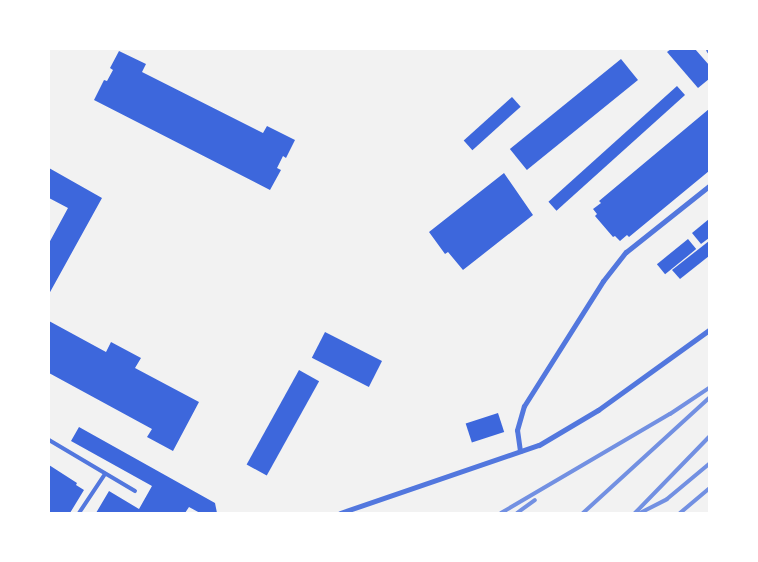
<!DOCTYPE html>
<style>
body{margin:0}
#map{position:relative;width:758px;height:562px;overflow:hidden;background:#f2f2f2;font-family:"Work Sans",sans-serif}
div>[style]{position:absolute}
.building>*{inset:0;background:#3d67dc;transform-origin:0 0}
.service>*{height:4px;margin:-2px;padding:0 2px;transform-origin:2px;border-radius:2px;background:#5277de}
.minor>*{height:5px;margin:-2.5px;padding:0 2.5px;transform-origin:2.5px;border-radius:2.5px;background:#5277de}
.rail>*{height:4px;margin:-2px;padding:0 2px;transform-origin:2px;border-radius:2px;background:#7290e2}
span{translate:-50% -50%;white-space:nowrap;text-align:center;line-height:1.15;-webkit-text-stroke:4.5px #fff;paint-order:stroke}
.frame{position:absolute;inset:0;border:50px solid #fff;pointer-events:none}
</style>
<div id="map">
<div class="building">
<i style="clip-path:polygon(671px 49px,695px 49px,709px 65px,709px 79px,698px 88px,667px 52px)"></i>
<i style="clip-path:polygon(119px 51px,146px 64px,142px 72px,263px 133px,267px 126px,295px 140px,286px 158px,283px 156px,277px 168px,281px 170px,270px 190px,94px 100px,104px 80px,107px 81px,113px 70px,110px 68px)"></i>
<i style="left:621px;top:59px;width:27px;height:143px;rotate:51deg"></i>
<i style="left:677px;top:86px;width:12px;height:173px;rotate:48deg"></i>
<i style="left:512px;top:97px;width:13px;height:65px;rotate:48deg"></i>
<i style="clip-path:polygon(709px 109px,709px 171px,629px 237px,627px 235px,620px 241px,615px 236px,613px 237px,595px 216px,597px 214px,593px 209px,601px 203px,599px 201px)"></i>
<i style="clip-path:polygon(49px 168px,102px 198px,49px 294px,49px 243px,68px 208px,49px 198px)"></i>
<i style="clip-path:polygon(504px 173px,533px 215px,463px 270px,448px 252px,445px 254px,429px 232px)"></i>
<i style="clip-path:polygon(709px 219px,709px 238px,701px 244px,692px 233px)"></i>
<i style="left:688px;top:239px;width:13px;height:40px;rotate:51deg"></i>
<i style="clip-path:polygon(709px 241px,709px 256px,680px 279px,672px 270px)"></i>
<i style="clip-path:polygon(49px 321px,106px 352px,111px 342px,141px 358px,135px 368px,199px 402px,173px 451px,147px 437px,152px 429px,49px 373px)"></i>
<i style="left:325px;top:332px;width:64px;height:29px;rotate:27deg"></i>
<i style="left:299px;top:370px;width:23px;height:108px;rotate:29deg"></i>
<i style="left:498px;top:413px;width:20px;height:34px;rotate:72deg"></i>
<i style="clip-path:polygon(79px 427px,215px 503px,217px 513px,200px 513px,189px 507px,185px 513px,96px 513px,109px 491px,139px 509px,152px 486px,71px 441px)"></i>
<i style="clip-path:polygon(49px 465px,77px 483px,76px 485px,84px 490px,70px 513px,49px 513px)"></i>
</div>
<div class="service">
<i style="left:49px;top:440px;width:100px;rotate:30.7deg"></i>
<i style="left:79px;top:513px;width:47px;rotate:-56.3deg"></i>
</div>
<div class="minor">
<i style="left:708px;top:49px;width:2px;rotate:63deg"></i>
<i style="left:520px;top:451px;width:21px;rotate:-98deg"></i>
<i style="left:517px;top:430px;width:25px;rotate:-74deg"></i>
<i style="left:524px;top:406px;width:148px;rotate:-57.7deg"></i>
<i style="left:603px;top:281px;width:37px;rotate:-52deg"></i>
<i style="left:626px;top:252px;width:106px;rotate:-38.5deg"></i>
<i style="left:340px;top:513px;width:210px;rotate:-18.9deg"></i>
<i style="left:539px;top:445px;width:69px;rotate:-30.7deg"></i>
<i style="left:598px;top:410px;width:137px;rotate:-35.8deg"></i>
</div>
<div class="rail">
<i style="left:501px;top:513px;width:196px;rotate:-30.4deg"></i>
<i style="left:670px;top:414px;width:47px;rotate:-33.7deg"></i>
<i style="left:517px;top:513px;width:22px;rotate:-36deg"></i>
<i style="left:583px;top:513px;width:171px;rotate:-42.4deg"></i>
<i style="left:635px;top:513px;width:106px;rotate:-45.8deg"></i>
<i style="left:640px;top:513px;width:30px;rotate:-27deg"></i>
<i style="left:667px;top:499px;width:55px;rotate:-39.8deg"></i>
<i style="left:680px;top:513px;width:38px;rotate:-40deg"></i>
</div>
<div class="frame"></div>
</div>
